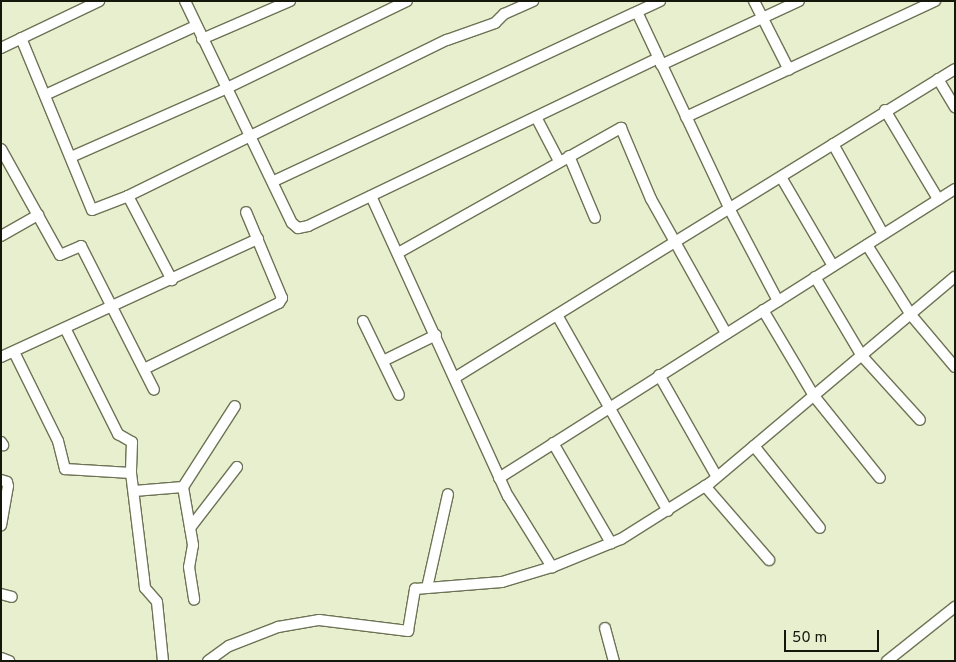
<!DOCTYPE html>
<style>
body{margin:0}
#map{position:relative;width:956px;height:662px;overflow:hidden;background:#e8efce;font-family:Overpass,sans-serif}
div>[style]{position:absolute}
.roads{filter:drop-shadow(1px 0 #6d7355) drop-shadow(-1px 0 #6d7355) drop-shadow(0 1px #6d7355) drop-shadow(0 -1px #6d7355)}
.minor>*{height:10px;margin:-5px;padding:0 5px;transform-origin:5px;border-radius:5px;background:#fff}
span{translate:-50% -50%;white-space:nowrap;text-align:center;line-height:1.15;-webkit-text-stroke:5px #e8efce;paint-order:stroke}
.frame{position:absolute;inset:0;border:2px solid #15170b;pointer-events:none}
.scale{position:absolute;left:784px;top:630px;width:95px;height:22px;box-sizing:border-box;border:2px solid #15170b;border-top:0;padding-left:6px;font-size:15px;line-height:18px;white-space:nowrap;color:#15170b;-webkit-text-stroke:4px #e8efce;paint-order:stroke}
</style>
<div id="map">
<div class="roads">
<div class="minor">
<i style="left:185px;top:1px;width:246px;rotate:64.3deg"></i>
<i style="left:292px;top:223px;width:8px;rotate:40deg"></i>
<i style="left:298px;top:228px;width:10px;rotate:-11deg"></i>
<i style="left:308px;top:226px;width:388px;rotate:-25.6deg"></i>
<i style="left:754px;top:1px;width:77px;rotate:63.1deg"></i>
<i style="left:637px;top:12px;width:219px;rotate:64.8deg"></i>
<i style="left:730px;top:210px;width:103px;rotate:62.2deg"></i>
<i style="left:21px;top:38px;width:186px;rotate:67.6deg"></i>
<i style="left:92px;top:210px;width:39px;rotate:-21deg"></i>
<i style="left:128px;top:196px;width:95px;rotate:62.4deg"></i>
<i style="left:202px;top:39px;width:96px;rotate:-23.4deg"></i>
<i style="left:1px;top:48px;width:109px;rotate:-25.6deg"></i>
<i style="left:661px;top:65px;width:152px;rotate:-24.9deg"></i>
<i style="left:938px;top:79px;width:33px;rotate:59deg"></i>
<i style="left:45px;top:95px;width:166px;rotate:-24.6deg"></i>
<i style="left:885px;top:110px;width:104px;rotate:59.2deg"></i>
<i style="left:536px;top:117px;width:50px;rotate:62.4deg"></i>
<i style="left:686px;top:117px;width:275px;rotate:-25deg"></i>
<i style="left:833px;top:144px;width:103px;rotate:60.9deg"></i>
<i style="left:1px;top:149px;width:121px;rotate:60.9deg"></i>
<i style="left:60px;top:255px;width:23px;rotate:-23deg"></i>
<i style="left:81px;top:246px;width:161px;rotate:63.1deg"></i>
<i style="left:569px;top:156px;width:67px;rotate:67.2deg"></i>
<i style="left:71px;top:157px;width:168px;rotate:-23.8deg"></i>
<i style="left:225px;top:89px;width:202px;rotate:-25.8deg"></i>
<i style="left:781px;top:177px;width:103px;rotate:59.7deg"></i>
<i style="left:274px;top:181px;width:426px;rotate:-25deg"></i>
<i style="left:128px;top:196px;width:355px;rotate:-26.1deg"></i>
<i style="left:447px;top:40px;width:51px;rotate:-19.5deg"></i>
<i style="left:495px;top:23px;width:13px;rotate:-45deg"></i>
<i style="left:504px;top:14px;width:32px;rotate:-24deg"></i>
<i style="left:371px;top:196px;width:330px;rotate:65.5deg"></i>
<i style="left:508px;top:496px;width:84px;rotate:58.2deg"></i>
<i style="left:1px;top:236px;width:43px;rotate:-29.6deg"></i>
<i style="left:867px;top:245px;width:83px;rotate:57.8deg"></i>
<i style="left:911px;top:315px;width:68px;rotate:49.8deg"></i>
<i style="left:398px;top:253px;width:256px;rotate:-29.3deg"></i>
<i style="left:621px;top:128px;width:77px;rotate:67.1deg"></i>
<i style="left:651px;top:199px;width:154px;rotate:60.8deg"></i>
<i style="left:815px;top:277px;width:92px;rotate:59.3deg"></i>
<i style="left:862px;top:356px;width:86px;rotate:47.8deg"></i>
<i style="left:763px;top:310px;width:100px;rotate:59.3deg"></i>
<i style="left:814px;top:396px;width:105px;rotate:51.2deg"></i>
<i style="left:557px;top:315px;width:225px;rotate:60.5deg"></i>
<i style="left:363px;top:321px;width:82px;rotate:64.1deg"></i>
<i style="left:65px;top:328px;width:119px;rotate:63.4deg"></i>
<i style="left:118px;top:434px;width:16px;rotate:30deg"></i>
<i style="left:132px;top:442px;width:31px;rotate:92deg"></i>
<i style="left:131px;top:473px;width:107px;rotate:83deg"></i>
<i style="left:144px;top:579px;width:9px;rotate:84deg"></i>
<i style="left:145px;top:588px;width:18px;rotate:49deg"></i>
<i style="left:157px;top:602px;width:59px;rotate:84.2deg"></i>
<i style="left:14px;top:352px;width:99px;rotate:63.7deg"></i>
<i style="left:58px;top:441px;width:29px;rotate:76deg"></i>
<i style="left:65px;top:469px;width:66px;rotate:3.5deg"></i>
<i style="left:1px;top:357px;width:283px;rotate:-24.7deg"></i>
<i style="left:383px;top:361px;width:59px;rotate:-26.1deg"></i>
<i style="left:144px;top:369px;width:150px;rotate:-26.1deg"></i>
<i style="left:279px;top:303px;width:6px;rotate:-59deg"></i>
<i style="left:282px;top:298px;width:93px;rotate:-112.7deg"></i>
<i style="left:659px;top:375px;width:117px;rotate:60.4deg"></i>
<i style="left:456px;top:377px;width:586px;rotate:-31.68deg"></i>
<i style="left:1px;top:442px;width:4px;rotate:56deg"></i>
<i style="left:553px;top:443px;width:116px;rotate:59.9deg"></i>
<i style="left:754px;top:446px;width:105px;rotate:51.2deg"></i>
<i style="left:499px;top:478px;width:540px;rotate:-32.37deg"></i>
<i style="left:1px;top:480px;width:6px;rotate:18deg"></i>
<i style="left:7px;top:482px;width:4px;rotate:76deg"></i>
<i style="left:8px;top:486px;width:40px;rotate:100deg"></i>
<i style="left:705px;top:486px;width:98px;rotate:49.1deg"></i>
<i style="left:183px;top:487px;width:59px;rotate:80.2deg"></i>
<i style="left:193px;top:545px;width:22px;rotate:100deg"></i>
<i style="left:189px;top:567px;width:33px;rotate:81deg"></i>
<i style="left:134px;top:491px;width:49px;rotate:-4.7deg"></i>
<i style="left:183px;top:487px;width:96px;rotate:-57.3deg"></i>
<i style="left:190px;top:528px;width:77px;rotate:-52.4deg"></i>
<i style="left:427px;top:588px;width:96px;rotate:-77.4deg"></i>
<i style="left:1px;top:594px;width:11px;rotate:15deg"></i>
<i style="left:605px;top:628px;width:34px;rotate:75deg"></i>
<i style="left:1px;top:658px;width:9px;rotate:21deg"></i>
<i style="left:208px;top:661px;width:26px;rotate:-36deg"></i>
<i style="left:229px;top:646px;width:53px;rotate:-21.2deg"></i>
<i style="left:278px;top:627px;width:42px;rotate:-9.7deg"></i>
<i style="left:319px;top:620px;width:90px;rotate:7deg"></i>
<i style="left:408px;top:631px;width:43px;rotate:-80.5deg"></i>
<i style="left:415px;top:589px;width:87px;rotate:-4.6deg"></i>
<i style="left:502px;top:582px;width:52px;rotate:-16.7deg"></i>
<i style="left:552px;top:567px;width:74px;rotate:-22.1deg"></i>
<i style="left:621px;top:539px;width:105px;rotate:-32.2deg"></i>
<i style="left:710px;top:483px;width:320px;rotate:-40.1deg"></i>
<i style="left:887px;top:661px;width:87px;rotate:-38.5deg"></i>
</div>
</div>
<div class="frame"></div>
<div class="scale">50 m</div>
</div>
